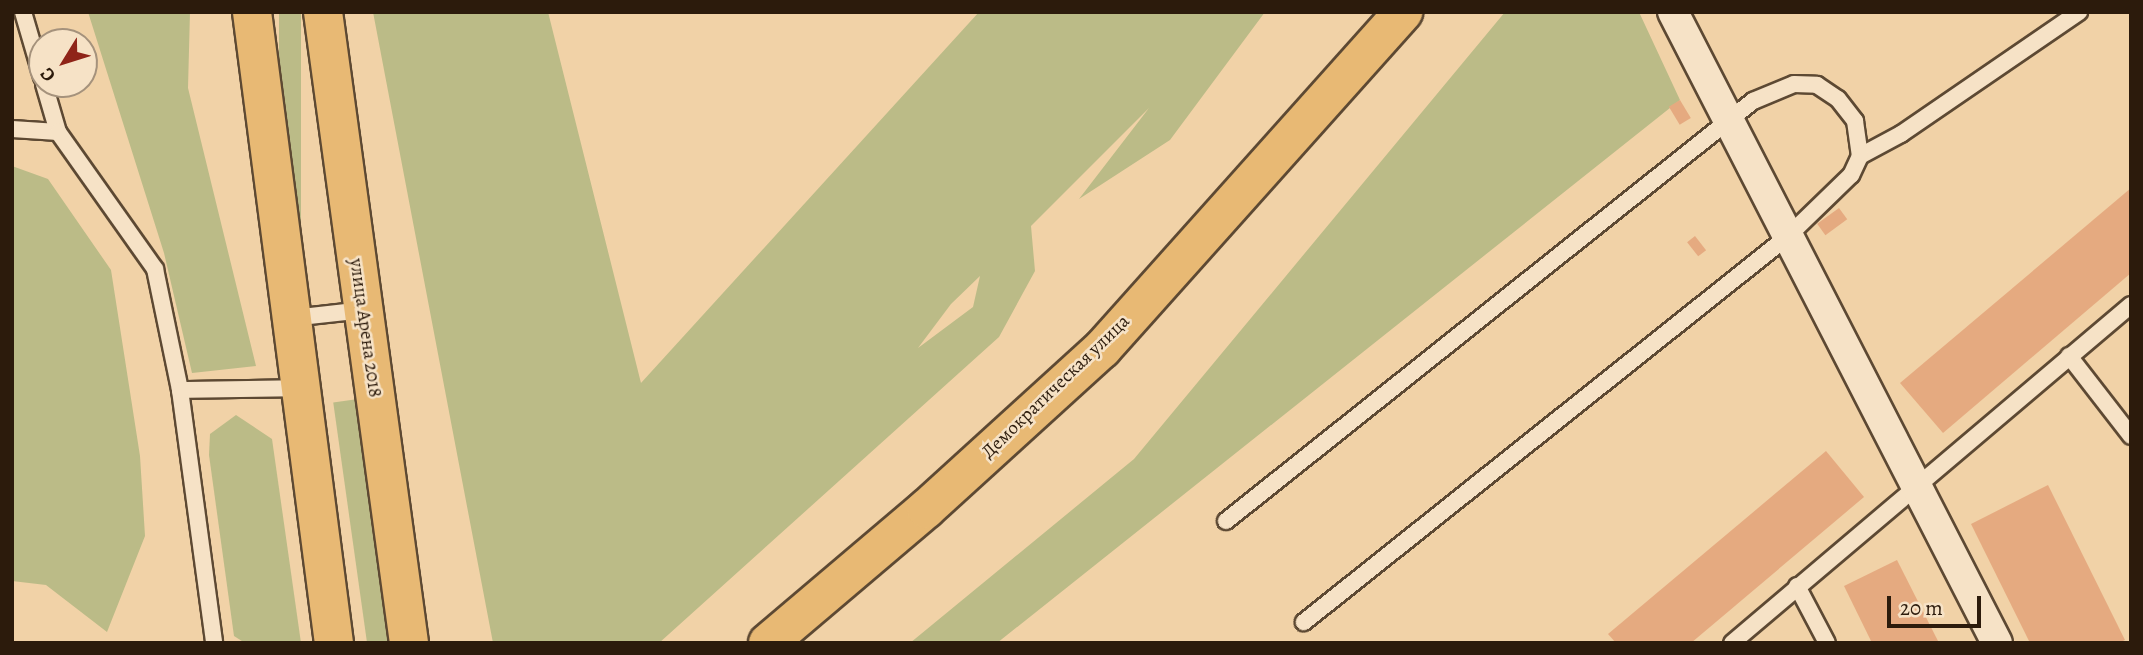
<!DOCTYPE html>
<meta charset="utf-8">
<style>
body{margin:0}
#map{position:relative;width:2143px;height:655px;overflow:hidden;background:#f1d2a7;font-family:Alegreya,serif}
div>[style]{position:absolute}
.green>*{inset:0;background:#bbbb87;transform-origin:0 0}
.building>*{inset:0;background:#e5aa80;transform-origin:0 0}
.roads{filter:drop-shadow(2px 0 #5d4933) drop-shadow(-2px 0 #5d4933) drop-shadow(0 2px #5d4933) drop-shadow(0 -2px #5d4933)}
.service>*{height:16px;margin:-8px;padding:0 8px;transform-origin:8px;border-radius:8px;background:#f6e2c6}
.minor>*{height:30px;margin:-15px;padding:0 15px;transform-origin:15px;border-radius:15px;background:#f6e2c6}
.primary>*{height:38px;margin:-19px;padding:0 19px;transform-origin:19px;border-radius:19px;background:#e8b974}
span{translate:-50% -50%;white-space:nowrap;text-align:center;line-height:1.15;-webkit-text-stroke:5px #f6e2c6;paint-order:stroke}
.street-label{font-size:19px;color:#2c1b0c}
.frame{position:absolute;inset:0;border:14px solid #2c1b0c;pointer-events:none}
.north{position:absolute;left:28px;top:28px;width:70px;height:70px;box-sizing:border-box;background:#f6e2c6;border:2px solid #a5927c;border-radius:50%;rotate:232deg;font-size:19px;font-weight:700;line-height:28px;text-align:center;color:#2c1b0c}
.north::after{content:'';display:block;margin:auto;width:24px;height:32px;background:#8f2418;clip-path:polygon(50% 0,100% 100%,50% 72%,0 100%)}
.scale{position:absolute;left:1887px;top:596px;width:94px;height:32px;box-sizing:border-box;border:4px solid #2c1b0c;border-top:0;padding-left:9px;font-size:21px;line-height:24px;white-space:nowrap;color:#2c1b0c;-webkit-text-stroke:5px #f6e2c6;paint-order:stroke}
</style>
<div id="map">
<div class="green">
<i style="clip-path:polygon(88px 12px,190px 12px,188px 88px,256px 366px,192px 373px,164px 253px)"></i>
<i style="left:279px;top:12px;width:22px;height:243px"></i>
<i style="clip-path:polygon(evenodd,373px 12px,548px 12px,641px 383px,979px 12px,1265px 12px,1170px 140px,1079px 199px,1149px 108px,1031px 226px,1035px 271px,999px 337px,659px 643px,493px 643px,373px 12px,980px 276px,973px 307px,918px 348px,951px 304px,980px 276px)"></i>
<i style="clip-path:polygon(1505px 12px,1639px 12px,1680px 100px,997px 643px,910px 643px,1134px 459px)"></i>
<i style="clip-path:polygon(12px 166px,48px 179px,111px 270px,140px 456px,145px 536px,107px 632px,46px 585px,12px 581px)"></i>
<i style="left:358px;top:399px;width:246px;height:25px;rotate:82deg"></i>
<i style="clip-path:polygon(236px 415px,272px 439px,301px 643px,245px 643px,234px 636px,209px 455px,210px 434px)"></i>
</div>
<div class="building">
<i style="left:1680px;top:100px;width:21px;height:13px;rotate:59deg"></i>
<i style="clip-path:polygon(2131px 188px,2131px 273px,1943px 433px,1900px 383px)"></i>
<i style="left:1839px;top:208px;width:14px;height:27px;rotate:54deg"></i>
<i style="left:1695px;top:236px;width:18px;height:10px;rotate:52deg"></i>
<i style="clip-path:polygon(1826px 451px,1864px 497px,1691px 643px,1616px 643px,1608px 634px)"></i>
<i style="clip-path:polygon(2048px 485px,2125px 640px,2119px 643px,2030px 643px,1971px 524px)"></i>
<i style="clip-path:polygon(1897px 560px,1939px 643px,1872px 643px,1844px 586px)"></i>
</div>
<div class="roads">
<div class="service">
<i style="left:23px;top:12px;width:68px;rotate:73.7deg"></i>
<i style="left:12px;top:129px;width:46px;rotate:3.7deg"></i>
<i style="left:58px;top:132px;width:50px;rotate:-106.3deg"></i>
<i style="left:58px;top:132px;width:168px;rotate:54.7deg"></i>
<i style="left:155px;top:269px;width:124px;rotate:78.3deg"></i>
<i style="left:180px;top:390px;width:255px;rotate:82.3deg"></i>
<i style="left:1860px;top:156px;width:47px;rotate:-28.2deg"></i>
<i style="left:1901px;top:134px;width:216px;rotate:-34.4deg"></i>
<i style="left:292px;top:318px;width:71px;rotate:-6.4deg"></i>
<i style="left:2069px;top:356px;width:101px;rotate:52.2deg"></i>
<i style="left:180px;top:390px;width:121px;rotate:-0.9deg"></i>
<i style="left:1226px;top:521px;width:674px;rotate:-38.55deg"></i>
<i style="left:1753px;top:101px;width:44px;rotate:-22.5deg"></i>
<i style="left:1794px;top:84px;width:23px;rotate:2deg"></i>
<i style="left:1817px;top:85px;width:25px;rotate:34deg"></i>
<i style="left:1838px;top:99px;width:28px;rotate:52deg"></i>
<i style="left:1855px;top:121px;width:35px;rotate:82deg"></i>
<i style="left:1860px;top:156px;width:21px;rotate:115deg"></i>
<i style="left:1851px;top:175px;width:89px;rotate:135.9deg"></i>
<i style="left:1787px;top:237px;width:618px;rotate:141.44deg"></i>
<i style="left:1797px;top:586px;width:64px;rotate:62.2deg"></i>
<i style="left:1732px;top:643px;width:523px;rotate:-40.27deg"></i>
</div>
<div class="minor">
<i style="left:1673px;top:12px;width:709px;rotate:62.82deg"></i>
</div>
<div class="primary">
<i style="left:252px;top:12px;width:636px;rotate:82.6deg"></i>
<i style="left:323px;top:12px;width:637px;rotate:82.24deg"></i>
<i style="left:768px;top:643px;width:207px;rotate:-40.3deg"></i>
<i style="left:926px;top:509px;width:238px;rotate:-42.3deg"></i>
<i style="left:1102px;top:349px;width:452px;rotate:-48.2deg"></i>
</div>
</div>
<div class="street-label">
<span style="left:365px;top:328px;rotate:82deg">улица Арена 2018</span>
<span style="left:1056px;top:387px;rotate:-44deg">Демократическая улица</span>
</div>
<div class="frame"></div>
<div class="north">С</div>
<div class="scale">20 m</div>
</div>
